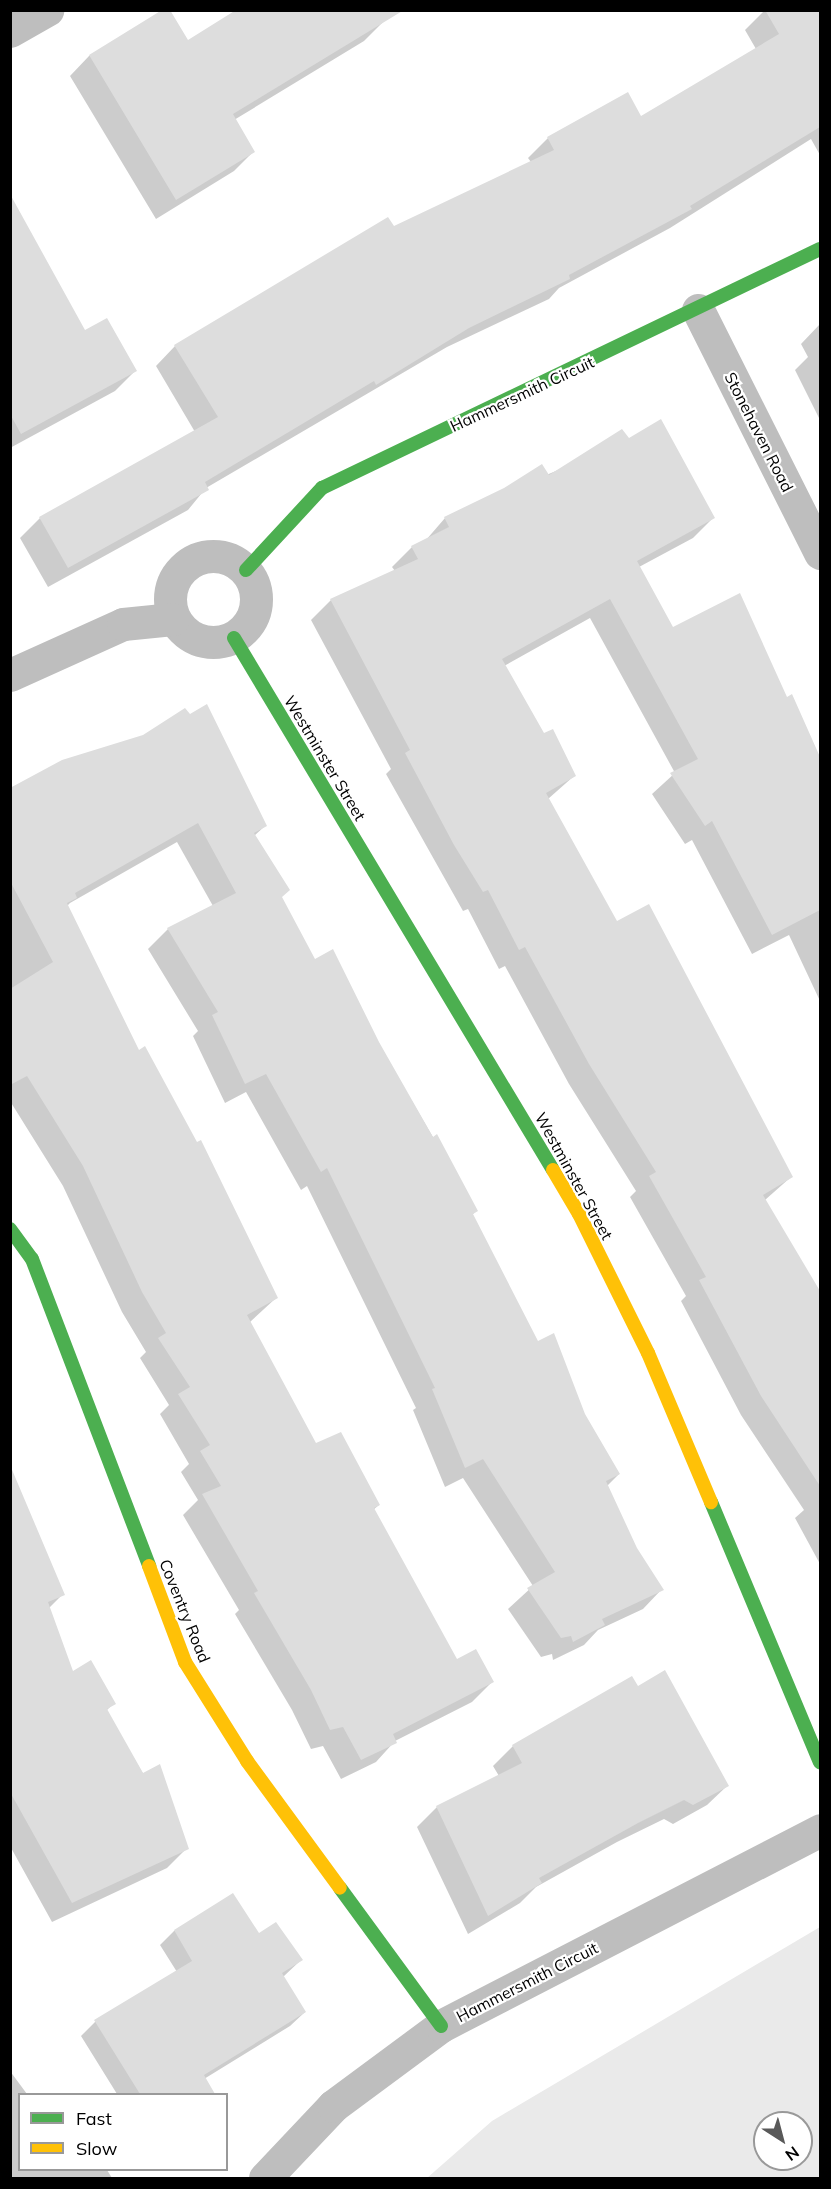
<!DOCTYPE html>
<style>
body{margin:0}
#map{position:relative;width:831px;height:2189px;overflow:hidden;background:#fff;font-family:Mulish,sans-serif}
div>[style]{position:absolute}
.green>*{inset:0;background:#eaeaea}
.shadow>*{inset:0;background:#0003}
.building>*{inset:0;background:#ddd}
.street>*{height:33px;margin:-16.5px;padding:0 16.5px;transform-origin:16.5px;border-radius:16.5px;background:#bebebe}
.street>.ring{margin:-16.5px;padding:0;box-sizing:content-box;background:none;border:33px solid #bebebe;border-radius:50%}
.fast>*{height:14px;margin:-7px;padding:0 7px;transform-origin:7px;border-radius:7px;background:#4caf50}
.slow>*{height:14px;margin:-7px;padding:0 7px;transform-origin:7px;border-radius:7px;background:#ffc107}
span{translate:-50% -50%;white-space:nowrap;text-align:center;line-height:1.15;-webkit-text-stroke:4.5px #fff;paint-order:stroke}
.street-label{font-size:16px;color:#000}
.frame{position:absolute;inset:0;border:12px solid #000;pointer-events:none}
.legend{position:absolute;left:18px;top:2093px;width:210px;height:78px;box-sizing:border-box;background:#fff;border:2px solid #999;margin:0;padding:8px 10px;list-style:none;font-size:18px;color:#000}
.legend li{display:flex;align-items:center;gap:12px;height:30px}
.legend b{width:30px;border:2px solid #999}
.north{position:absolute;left:753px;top:2111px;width:60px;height:60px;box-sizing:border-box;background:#fff;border:2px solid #999;border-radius:50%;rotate:144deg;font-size:16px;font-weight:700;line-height:24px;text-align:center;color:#000}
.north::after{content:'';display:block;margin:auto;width:21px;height:27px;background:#595959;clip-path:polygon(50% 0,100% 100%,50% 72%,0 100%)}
</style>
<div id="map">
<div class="green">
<i style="clip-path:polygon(evenodd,820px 1927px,820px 2178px,427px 2178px,492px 2121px,820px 1927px,765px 2123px,801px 2123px,801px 2159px,765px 2159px,765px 2123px)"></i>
</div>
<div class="shadow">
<i style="clip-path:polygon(164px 10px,187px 42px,384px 21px,364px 41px,234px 120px,253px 152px,234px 171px,156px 219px,70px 76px,89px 56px)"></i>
<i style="clip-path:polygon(765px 10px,820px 10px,820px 155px,811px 139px,670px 228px,559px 288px,549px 299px,447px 347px,206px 488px,188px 510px,48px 587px,20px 538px,40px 518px,195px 432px,156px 366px,175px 346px,394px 228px,531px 162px,528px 158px,548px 138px,641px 118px,756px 49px,745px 30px)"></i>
<i style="clip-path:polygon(10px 219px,85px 332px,135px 371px,115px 391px,10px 448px)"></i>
<i style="clip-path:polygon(820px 324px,820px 420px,795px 370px,808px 357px,801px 344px)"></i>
<i style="clip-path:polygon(629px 440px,713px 518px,693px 538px,639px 567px,672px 629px,786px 699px,791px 696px,820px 760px,820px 1001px,789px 935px,752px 954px,692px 840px,685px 844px,652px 794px,675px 773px,590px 618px,504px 666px,543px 735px,574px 776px,548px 799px,616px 923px,791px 1177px,765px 1200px,820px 1293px,820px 1564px,795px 1518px,804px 1510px,741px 1415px,681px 1301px,686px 1296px,630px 1197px,636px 1191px,569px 1084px,505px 966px,499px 969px,468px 909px,463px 911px,386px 774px,391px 769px,311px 620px,331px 600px,395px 571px,392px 567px,412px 547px,426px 540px,445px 518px)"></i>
<i style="clip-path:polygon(10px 789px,265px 826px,254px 836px,281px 897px,314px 961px,378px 1043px,476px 1211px,472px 1215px,537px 1343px,619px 1474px,607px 1486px,636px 1548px,662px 1589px,643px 1609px,598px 1630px,584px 1645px,553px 1660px,552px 1654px,541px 1657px,508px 1609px,533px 1586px,463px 1478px,445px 1487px,413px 1410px,416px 1408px,307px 1186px,301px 1190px,246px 1092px,225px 1103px,193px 1036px,198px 1031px,148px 949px,168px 929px,213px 906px,177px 842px,70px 903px,67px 906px,138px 1052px,276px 1298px,250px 1322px,316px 1445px,379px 1505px,373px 1510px,457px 1661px,492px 1682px,472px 1702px,395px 1741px,376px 1762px,341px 1779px,323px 1746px,311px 1749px,292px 1710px,235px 1614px,239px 1610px,183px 1515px,198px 1500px,181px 1472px,189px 1464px,160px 1414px,169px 1405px,140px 1358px,146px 1352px,122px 1312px,63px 1186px,10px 1101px)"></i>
<i style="clip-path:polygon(10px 1483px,63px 1594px,49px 1608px,72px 1673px,114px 1703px,106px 1711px,187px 1848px,167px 1868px,52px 1922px,10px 1846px)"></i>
<i style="clip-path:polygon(637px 1688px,727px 1786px,707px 1805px,673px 1824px,664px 1819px,617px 1842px,536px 1887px,520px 1903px,468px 1934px,417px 1827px,437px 1807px,499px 1776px,493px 1766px,513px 1746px)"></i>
<i style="clip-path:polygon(233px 1895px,259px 1935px,301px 1960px,283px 1977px,305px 2012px,290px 2026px,204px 2079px,213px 2094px,117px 2094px,81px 2036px,95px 2022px,177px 1972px,160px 1945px,174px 1931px)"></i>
<i style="clip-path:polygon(10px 2071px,27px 2094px,20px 2094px,20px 2170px,107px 2170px,112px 2178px,10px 2178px)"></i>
</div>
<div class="building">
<i style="clip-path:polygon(162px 10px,170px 10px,188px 40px,236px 10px,404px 10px,233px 114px,255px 152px,176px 200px,89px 55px)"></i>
<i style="clip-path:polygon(765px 10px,820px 10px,820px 127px,690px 206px,692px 209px,569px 275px,570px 279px,469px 328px,376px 385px,374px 381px,205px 482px,209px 490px,68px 568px,39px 517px,218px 417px,174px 345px,388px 217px,394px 226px,554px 150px,547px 137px,628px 92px,641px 116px,779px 34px)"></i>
<i style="clip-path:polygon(10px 194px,85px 330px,107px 318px,137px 371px,21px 434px,10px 414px)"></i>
<i style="clip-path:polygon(661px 419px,715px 518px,637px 561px,673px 627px,740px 593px,787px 697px,792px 694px,820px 757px,820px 910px,772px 935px,712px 821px,705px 826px,670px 773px,698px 759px,610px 599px,502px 659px,544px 733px,553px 729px,576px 776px,546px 793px,617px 921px,649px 904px,793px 1177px,763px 1195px,820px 1291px,820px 1486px,761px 1396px,699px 1280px,706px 1277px,649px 1176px,656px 1172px,589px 1064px,525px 947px,519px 950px,488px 890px,483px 892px,454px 845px,405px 753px,410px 750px,330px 599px,418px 559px,411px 546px,449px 527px,444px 517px,504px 488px,542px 464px,549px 475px,622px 429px,629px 438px)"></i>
<i style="clip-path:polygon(207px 704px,267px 826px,254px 833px,290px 890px,282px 897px,315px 959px,333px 949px,379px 1042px,433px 1137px,437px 1134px,478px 1211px,473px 1214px,538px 1341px,554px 1333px,585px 1414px,620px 1474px,606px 1481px,637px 1548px,664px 1590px,602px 1619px,605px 1625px,573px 1642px,571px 1636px,561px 1638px,527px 1588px,555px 1572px,483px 1459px,465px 1468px,432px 1389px,435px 1388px,327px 1168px,321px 1172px,266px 1074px,245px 1084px,212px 1015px,218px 1012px,167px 928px,236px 893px,198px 823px,75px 893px,77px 898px,67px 903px,139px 1050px,145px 1046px,197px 1142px,201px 1140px,278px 1298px,247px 1315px,316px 1443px,341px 1432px,380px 1505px,374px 1508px,457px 1659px,476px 1649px,494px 1682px,393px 1734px,397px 1743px,361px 1760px,343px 1727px,330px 1730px,311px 1690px,254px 1593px,258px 1591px,202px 1494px,221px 1486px,200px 1451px,210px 1445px,178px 1394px,190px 1387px,158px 1338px,166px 1333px,142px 1292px,83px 1166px,27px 1076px,10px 1085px,10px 989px,53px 962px,10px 881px,10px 788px,62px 760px,143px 735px,185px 708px,190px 714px)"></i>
<i style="clip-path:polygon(10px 1465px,65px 1595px,48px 1602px,73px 1671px,91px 1660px,116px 1704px,107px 1709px,143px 1773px,160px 1764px,189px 1849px,72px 1903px,10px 1792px)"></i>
<i style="clip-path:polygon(665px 1670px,729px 1786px,693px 1805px,684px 1800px,638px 1823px,539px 1878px,542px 1883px,488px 1916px,436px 1806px,522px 1763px,512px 1745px,632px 1676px,638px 1686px)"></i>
<i style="clip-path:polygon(233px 1893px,259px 1933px,276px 1922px,303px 1960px,282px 1973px,306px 2012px,204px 2075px,215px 2094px,140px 2094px,94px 2020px,192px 1961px,174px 1930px)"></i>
</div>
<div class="street">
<i style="left:10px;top:31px;width:43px;rotate:-29.6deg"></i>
<i style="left:698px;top:310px;width:272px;rotate:63.3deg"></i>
<i class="ring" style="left:170px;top:556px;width:53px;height:53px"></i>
<i style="left:10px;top:675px;width:124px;rotate:-24.3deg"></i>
<i style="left:123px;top:624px;width:50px;rotate:-5.7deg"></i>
<i style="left:265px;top:2178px;width:99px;rotate:-46.6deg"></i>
<i style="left:333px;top:2106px;width:134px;rotate:-36.5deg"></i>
<i style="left:441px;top:2026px;width:427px;rotate:-27.3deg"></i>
</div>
<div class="fast">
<i style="left:246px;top:570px;width:112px;rotate:-47.2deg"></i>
<i style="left:322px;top:488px;width:552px;rotate:-25.64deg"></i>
<i style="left:234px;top:638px;width:620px;rotate:59.05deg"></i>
<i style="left:10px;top:1229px;width:37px;rotate:54deg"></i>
<i style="left:32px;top:1259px;width:329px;rotate:69.1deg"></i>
<i style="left:711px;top:1502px;width:282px;rotate:67.3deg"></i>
<i style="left:340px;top:1888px;width:171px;rotate:53.8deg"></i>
</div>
<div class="slow">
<i style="left:553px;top:1170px;width:51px;rotate:59.4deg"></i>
<i style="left:579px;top:1214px;width:155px;rotate:63.6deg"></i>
<i style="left:648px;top:1353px;width:162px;rotate:67.1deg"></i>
<i style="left:149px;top:1566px;width:103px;rotate:69.4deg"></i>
<i style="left:185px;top:1662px;width:117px;rotate:57.9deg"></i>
<i style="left:247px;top:1761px;width:157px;rotate:53.8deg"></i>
</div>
<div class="street-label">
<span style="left:522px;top:394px;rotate:-25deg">Hammersmith Circuit</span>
<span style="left:759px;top:432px;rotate:63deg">Stonehaven Road</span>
<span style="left:325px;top:758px;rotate:59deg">Westminster Street</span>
<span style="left:574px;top:1176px;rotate:61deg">Westminster Street</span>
<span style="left:185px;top:1611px;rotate:68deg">Coventry Road</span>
<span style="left:527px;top:1982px;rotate:-27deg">Hammersmith Circuit</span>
</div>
<div class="frame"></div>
<ul class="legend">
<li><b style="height:8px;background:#4caf50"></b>Fast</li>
<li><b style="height:8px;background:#ffc107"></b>Slow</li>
</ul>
<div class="north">N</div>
</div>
